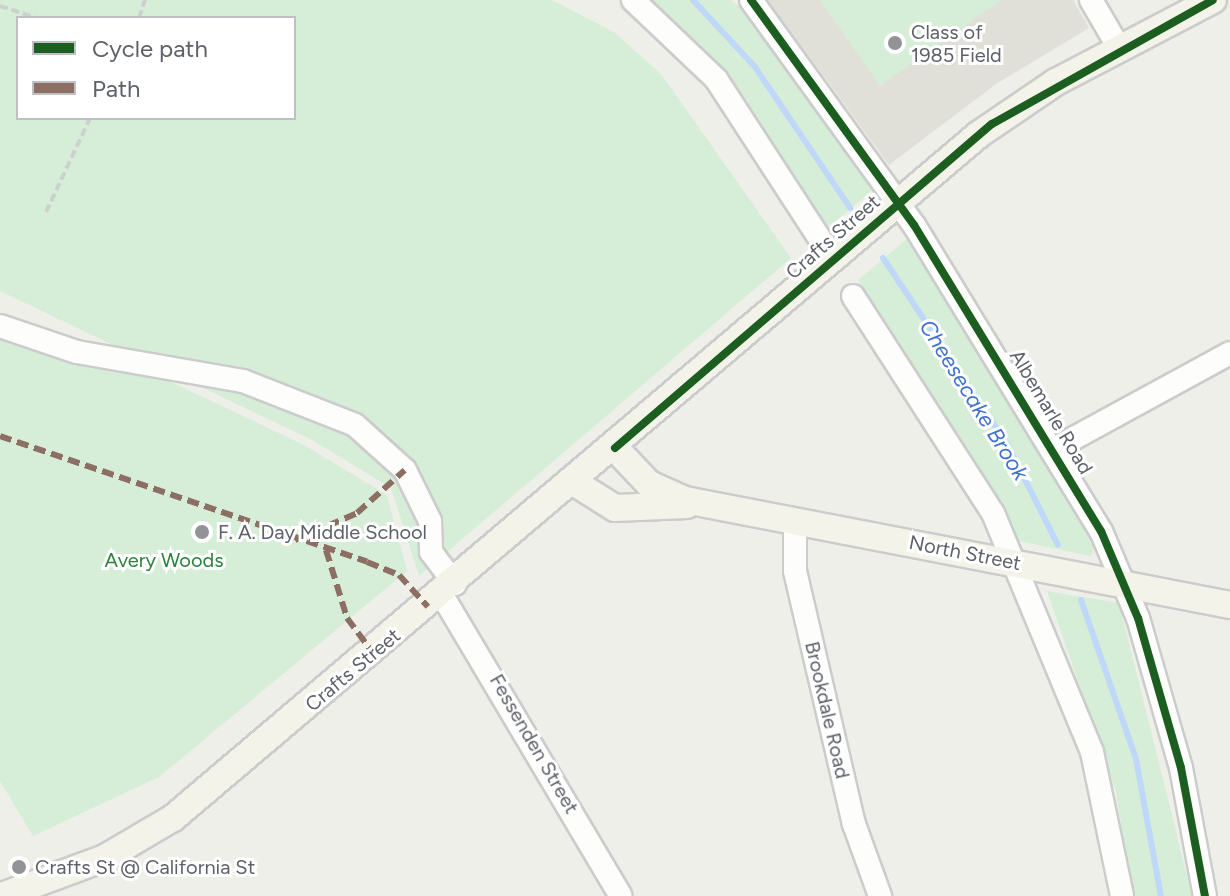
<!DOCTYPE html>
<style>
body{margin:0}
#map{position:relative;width:1230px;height:896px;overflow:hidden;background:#efefea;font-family:Figtree,sans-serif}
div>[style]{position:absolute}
.education>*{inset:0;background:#e0dfd8}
.green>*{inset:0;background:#d6edd7}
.stream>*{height:6px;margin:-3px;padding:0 3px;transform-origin:3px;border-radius:3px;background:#bfd8f9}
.path>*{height:4px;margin-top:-2px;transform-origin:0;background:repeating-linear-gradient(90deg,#ccd1cf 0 8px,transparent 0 12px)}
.roads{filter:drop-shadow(2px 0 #cbcccb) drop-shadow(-2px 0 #cbcccb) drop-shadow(0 2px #cbcccb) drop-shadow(0 -2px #cbcccb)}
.minor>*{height:22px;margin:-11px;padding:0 11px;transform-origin:11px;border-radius:11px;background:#fdfdfc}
.major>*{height:26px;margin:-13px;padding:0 13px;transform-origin:13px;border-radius:13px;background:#f4f3e9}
.quiet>*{height:6px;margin-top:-3px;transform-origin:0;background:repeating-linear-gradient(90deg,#8d6e63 0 12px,transparent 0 18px)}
.cycleway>*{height:8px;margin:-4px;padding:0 4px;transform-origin:4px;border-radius:4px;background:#1b5e20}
.dots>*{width:22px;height:22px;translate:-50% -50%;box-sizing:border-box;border:4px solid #fff;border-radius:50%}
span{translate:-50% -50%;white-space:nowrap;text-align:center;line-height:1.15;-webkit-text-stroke:6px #fff;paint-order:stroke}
.poi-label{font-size:20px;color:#5e6169}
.left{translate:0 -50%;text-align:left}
.street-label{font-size:20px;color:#5e6169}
.park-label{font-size:20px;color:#2b823c}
.water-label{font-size:22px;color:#3f71d0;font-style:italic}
.legend{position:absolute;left:16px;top:16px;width:280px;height:104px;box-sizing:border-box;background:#fff;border:2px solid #bfc0c3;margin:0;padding:10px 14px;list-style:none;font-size:24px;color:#5e6169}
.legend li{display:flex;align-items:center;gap:16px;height:40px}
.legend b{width:40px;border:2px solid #bfc0c3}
</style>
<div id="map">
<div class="education">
<i style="clip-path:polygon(768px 0,1073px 0,1089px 28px,996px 84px,889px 165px)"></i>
</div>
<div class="green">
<i style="clip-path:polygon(evenodd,0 0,552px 0,614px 32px,661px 74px,791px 258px,419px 576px,391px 488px,312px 440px,0 291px,0 0,18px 18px,294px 18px,294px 118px,18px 118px,18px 18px)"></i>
<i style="clip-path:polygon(633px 0,731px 0,756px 20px,883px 181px,819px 236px,716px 79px)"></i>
<i style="clip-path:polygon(820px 0,1001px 0,880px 86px)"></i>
<i style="clip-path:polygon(908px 238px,1054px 470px,1095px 547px,1091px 556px,1019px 541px,858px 280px)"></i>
<i style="clip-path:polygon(0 336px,64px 362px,146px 370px,304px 445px,387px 495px,407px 571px,159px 777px,33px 836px,0 781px)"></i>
<i style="clip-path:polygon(1047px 591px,1119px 603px,1192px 896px,1132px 896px,1116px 792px)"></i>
</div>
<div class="stream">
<i style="left:693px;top:0;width:91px;rotate:47.2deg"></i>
<i style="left:755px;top:67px;width:170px;rotate:56deg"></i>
<i style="left:883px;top:258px;width:224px;rotate:56.3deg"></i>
<i style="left:1007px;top:444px;width:113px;rotate:63.2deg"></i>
<i style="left:1081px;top:600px;width:168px;rotate:70.9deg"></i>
<i style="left:1136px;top:759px;width:139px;rotate:79.7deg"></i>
</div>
<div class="path">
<i style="left:0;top:6px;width:40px;rotate:18deg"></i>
<i style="left:139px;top:18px;width:19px;rotate:-72deg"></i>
<i style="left:46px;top:212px;width:104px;rotate:-64.9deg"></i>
</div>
<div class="roads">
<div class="minor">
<i style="left:633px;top:0;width:115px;rotate:43.6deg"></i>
<i style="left:716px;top:79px;width:215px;rotate:57deg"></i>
<i style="left:751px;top:0;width:278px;rotate:54.1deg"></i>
<i style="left:914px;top:225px;width:359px;rotate:58.6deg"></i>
<i style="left:1101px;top:531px;width:95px;rotate:67deg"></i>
<i style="left:1138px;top:618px;width:156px;rotate:74deg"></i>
<i style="left:1181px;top:768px;width:130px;rotate:79.4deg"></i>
<i style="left:1091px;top:0;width:56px;rotate:59.7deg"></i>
<i style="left:853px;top:296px;width:258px;rotate:57.2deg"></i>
<i style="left:993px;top:513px;width:259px;rotate:67.5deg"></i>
<i style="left:1092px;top:752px;width:147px;rotate:78.2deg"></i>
<i style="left:0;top:326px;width:81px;rotate:18.7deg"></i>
<i style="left:77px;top:352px;width:169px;rotate:9.9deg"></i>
<i style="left:243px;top:381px;width:120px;rotate:21.4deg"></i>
<i style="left:355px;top:425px;width:67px;rotate:42deg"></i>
<i style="left:405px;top:470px;width:57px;rotate:63.9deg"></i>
<i style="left:430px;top:521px;width:31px;rotate:88deg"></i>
<i style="left:431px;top:552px;width:40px;rotate:53deg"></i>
<i style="left:1056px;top:448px;width:198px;rotate:-28.6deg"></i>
<i style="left:795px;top:521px;width:50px;rotate:90deg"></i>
<i style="left:795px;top:571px;width:260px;rotate:76.9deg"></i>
<i style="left:854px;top:824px;width:77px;rotate:70.1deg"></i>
<i style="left:442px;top:595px;width:350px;rotate:59.3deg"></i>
</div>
<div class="major">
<i style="left:615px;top:448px;width:50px;rotate:46.6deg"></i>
<i style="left:649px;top:484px;width:39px;rotate:24deg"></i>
<i style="left:685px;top:500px;width:555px;rotate:10.91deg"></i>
<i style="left:575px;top:483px;width:47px;rotate:32deg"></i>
<i style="left:615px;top:508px;width:72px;rotate:-2.4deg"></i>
<i style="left:2px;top:896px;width:110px;rotate:-20.3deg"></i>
<i style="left:105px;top:858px;width:79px;rotate:-30.5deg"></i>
<i style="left:173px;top:818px;width:1056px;rotate:-40.31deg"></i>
<i style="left:978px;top:135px;width:94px;rotate:-34.2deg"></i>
<i style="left:1056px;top:82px;width:177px;rotate:-27.6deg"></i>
</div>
</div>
<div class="quiet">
<i style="left:0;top:436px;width:388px;rotate:18.9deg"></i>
<i style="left:367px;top:562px;width:35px;rotate:22deg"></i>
<i style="left:399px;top:575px;width:43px;rotate:47.8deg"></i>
<i style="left:295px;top:540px;width:68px;rotate:-23.5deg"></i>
<i style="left:357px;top:513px;width:64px;rotate:-41.9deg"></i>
<i style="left:326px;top:550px;width:71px;rotate:72.8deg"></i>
<i style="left:347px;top:618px;width:44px;rotate:53.4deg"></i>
</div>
<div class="cycleway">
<i style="left:751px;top:0;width:278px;rotate:54.1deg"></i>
<i style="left:914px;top:225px;width:359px;rotate:58.6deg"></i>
<i style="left:1101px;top:531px;width:95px;rotate:67deg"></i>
<i style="left:1138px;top:618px;width:156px;rotate:74deg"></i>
<i style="left:1181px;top:768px;width:130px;rotate:79.4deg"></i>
<i style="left:615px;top:448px;width:497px;rotate:-40.7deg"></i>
<i style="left:992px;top:124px;width:253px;rotate:-29.3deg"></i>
</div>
<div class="dots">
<i style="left:895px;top:43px;background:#919396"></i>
<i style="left:202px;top:532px;background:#919396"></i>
<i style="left:19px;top:867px;background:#919396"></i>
</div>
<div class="poi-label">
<span class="left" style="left:911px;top:44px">Class of<br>1985 Field</span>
<span class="left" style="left:218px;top:532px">F. A. Day Middle School</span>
<span class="left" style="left:35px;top:867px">Crafts St @ California St</span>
</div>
<div class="street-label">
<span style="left:833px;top:237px;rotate:-41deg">Crafts Street</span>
<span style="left:1051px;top:412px;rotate:59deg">Albemarle Road</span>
<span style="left:965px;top:553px;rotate:11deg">North Street</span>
<span style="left:353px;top:670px;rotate:-40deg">Crafts Street</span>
<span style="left:827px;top:710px;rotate:77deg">Brookdale Road</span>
<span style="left:534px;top:744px;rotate:60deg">Fessenden Street</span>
</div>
<div class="park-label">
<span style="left:164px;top:560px">Avery Woods</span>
</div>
<div class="water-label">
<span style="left:974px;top:400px;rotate:58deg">Cheesecake Brook</span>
</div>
<ul class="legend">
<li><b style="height:10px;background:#1b5e20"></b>Cycle path</li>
<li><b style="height:10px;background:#8d6e63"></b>Path</li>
</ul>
</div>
